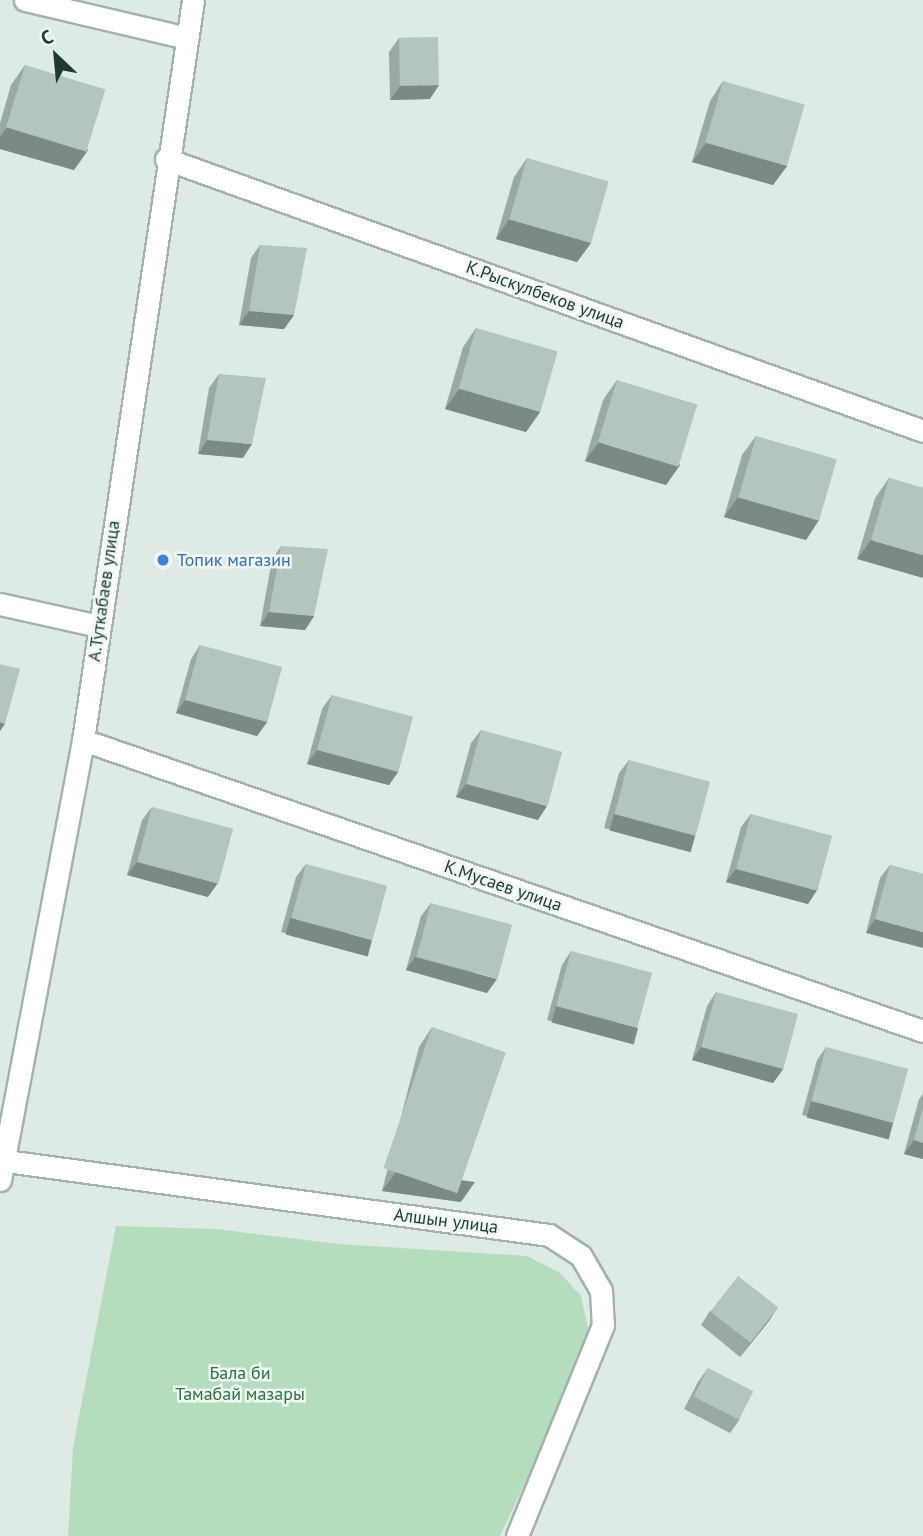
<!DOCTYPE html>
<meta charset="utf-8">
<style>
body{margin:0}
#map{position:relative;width:923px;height:1536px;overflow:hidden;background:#deebe4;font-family:"PT Sans",sans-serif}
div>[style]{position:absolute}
.green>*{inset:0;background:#b5ddbd}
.roads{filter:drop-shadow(2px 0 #a1b3ab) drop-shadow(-2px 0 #a1b3ab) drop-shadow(0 2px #a1b3ab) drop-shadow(0 -2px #a1b3ab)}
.street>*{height:21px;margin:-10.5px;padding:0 10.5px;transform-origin:10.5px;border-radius:10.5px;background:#fff}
.wall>*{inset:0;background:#9aa9a3}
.shaded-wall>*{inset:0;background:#7d8a84;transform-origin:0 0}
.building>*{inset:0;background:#b3c5bd;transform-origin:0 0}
.dots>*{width:19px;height:19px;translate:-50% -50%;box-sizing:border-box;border:4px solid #eef7f2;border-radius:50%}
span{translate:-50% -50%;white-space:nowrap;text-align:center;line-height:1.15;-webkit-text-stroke:5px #eef7f2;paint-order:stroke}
.street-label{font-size:18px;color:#1f3b31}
.shop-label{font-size:18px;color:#366cbe}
.left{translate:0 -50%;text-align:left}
.park-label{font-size:18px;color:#27743f}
.north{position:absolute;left:21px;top:21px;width:70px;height:70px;-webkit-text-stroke:5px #eef7f2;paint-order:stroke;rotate:334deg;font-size:19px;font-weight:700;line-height:28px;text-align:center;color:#1f3b31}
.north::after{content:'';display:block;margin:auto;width:24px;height:32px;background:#1f3b31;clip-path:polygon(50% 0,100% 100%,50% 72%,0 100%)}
</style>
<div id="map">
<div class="green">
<i style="clip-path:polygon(116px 1226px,216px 1229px,339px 1244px,527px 1256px,560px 1273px,581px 1296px,588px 1328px,581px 1364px,500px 1536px,68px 1536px,73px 1447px)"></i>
</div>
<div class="roads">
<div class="street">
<i style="left:25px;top:0;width:166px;rotate:13.2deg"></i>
<i style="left:166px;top:159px;width:804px;rotate:19.76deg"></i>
<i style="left:0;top:604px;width:101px;rotate:12.5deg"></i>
<i style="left:83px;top:740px;width:889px;rotate:19.11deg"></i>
<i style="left:6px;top:1161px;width:548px;rotate:7.76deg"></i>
<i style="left:549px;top:1235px;width:38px;rotate:33deg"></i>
<i style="left:581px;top:1256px;width:39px;rotate:60deg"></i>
<i style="left:601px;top:1290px;width:35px;rotate:87deg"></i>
<i style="left:603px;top:1325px;width:228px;rotate:112.2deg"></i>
<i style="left:0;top:1180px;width:448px;rotate:-79.3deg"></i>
<i style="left:83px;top:740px;width:748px;rotate:-81.54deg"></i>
</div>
</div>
<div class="wall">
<i style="clip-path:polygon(399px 38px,430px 99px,390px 100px,389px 52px)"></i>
<i style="clip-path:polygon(25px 65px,88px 150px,74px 170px,0 149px,0 123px,11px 85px)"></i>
<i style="clip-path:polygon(723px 81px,787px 166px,773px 185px,692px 162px,710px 101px)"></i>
<i style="clip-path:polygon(527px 158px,591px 243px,577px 262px,496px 239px,514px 177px)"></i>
<i style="clip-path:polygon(260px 245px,294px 315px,284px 329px,239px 325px,251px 258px)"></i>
<i style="clip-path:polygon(476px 328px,540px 412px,526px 432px,445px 409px,463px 347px)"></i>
<i style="clip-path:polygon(219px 374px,243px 458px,198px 454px,209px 388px)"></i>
<i style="clip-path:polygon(617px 380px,680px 465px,666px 485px,585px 461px,603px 400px)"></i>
<i style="clip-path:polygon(756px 436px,819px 520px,806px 540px,724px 517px,742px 455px)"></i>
<i style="clip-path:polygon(889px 478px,923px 488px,857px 559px,875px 498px)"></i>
<i style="clip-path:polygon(281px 546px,314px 616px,305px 630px,260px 626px,272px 560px)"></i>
<i style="clip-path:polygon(200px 645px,267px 722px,257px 736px,176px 713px,191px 659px)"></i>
<i style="clip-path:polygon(332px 695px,398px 772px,389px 785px,307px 764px,322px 709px)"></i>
<i style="clip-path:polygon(481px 730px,538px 820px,456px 797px,471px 743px)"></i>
<i style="clip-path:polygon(629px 760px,695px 836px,686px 850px,604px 828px,619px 773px)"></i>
<i style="clip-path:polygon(152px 807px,208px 897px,127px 875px,142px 820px)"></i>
<i style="clip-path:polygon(751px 814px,817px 890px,808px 904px,726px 882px,741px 827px)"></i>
<i style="clip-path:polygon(306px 864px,362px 954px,281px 932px,296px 877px)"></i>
<i style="clip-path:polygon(890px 865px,923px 874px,866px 933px,880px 878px)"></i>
<i style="clip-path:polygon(431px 903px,487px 993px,406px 970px,421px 916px)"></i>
<i style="clip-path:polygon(571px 951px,628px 1042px,547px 1020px,562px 965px)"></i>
<i style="clip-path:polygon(716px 992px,783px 1069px,773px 1083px,692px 1060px,707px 1006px)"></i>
<i style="clip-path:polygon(432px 1027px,461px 1202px,382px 1191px,419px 1047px)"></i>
<i style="clip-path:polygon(826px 1047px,893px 1123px,883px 1137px,802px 1115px,817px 1060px)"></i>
<i style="clip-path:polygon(923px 1094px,923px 1159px,904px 1154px,919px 1099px)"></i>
<i style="clip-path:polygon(778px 1307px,740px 1357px,701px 1325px,710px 1311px)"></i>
<i style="clip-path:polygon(708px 1368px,740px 1419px,730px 1433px,684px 1409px,698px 1382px)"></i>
</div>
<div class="shaded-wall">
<i style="clip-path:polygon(439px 85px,430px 99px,390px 100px,400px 86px)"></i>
<i style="clip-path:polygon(7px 127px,88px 150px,74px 170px,0 149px,0 137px)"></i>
<i style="clip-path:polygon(706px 143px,787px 166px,773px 185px,692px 162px)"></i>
<i style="clip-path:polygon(509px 219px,591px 243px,577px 262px,496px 239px)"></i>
<i style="clip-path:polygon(249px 311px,294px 315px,284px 329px,239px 325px)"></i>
<i style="clip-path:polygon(459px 389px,540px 412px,526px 432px,445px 409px)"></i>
<i style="clip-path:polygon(207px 440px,252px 444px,243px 458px,198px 454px)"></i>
<i style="clip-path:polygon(599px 442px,680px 465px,666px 485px,585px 461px)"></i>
<i style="clip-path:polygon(738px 497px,819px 520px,806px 540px,724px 517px)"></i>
<i style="clip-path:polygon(871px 540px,923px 555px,923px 578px,857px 559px)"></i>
<i style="clip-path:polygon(269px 612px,314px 616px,305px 630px,260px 626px)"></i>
<i style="clip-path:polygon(185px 700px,267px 722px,257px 736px,176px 713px)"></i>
<i style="clip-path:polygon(0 722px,5px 724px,0 731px)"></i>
<i style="clip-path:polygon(317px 750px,398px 772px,389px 785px,307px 764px)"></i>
<i style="clip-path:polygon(466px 784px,547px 806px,538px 820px,456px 797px)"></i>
<i style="left:614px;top:814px;width:84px;height:17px;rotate:15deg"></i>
<i style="clip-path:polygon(137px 862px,218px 883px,208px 897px,127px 875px)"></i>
<i style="clip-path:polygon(736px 869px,817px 890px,808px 904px,726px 882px)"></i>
<i style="left:290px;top:918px;width:85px;height:17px;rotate:15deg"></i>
<i style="clip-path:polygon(875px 919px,923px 932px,923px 948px,866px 933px)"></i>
<i style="clip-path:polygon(415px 957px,497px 979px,487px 993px,406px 970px)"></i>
<i style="left:556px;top:1006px;width:85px;height:17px;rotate:15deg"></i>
<i style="clip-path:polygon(701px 1047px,783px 1069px,773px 1083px,692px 1060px)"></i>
<i style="left:811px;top:1101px;width:85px;height:17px;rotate:15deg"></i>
<i style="clip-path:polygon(914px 1140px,923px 1143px,923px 1159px,904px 1154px)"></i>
<i style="clip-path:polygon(396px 1172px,475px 1182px,461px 1202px,382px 1191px)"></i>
<i style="clip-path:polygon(778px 1307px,769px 1321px,740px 1357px,750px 1343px)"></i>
</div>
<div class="building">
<i style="left:438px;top:37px;width:48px;height:39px;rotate:89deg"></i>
<i style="left:25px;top:65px;width:84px;height:65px;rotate:17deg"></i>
<i style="left:723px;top:81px;width:85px;height:64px;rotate:16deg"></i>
<i style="left:527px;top:158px;width:85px;height:64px;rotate:16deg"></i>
<i style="clip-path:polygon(260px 245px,307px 248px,294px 315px,249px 311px)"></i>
<i style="left:476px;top:328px;width:85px;height:63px;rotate:16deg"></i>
<i style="clip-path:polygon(219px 374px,266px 378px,252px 444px,207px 440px)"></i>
<i style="left:617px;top:380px;width:84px;height:65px;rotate:17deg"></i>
<i style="left:756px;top:436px;width:84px;height:64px;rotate:16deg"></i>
<i style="clip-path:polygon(889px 478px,923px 488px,923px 555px,871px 540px)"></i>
<i style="clip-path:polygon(281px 546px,328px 549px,314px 616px,269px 612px)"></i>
<i style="left:200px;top:645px;width:85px;height:57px;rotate:15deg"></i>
<i style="clip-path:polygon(0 664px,20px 669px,5px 724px,0 722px)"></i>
<i style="left:332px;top:695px;width:84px;height:57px;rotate:15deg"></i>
<i style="left:481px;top:730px;width:84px;height:56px;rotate:15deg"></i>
<i style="left:629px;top:760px;width:84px;height:56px;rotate:15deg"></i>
<i style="left:152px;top:807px;width:84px;height:57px;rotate:15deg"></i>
<i style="left:751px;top:814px;width:84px;height:57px;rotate:15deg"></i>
<i style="left:306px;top:864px;width:84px;height:56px;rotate:15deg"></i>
<i style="clip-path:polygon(890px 865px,923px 874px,923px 932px,875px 919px)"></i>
<i style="left:431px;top:903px;width:84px;height:56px;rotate:15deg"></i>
<i style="left:571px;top:951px;width:84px;height:57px;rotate:15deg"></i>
<i style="left:716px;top:992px;width:85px;height:57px;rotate:15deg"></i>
<i style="left:432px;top:1027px;width:78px;height:149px;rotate:19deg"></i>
<i style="left:826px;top:1047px;width:85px;height:56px;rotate:15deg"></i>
<i style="clip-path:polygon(923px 1107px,923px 1143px,914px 1140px)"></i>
<i style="left:738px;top:1276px;width:51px;height:45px;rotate:38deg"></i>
<i style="left:708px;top:1368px;width:51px;height:32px;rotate:27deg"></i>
</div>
<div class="dots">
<i style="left:163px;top:560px;background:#3f7fe0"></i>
</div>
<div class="street-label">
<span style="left:545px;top:295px;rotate:20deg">К.Рыскулбеков улица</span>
<span style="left:104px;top:591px;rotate:-82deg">А.Туткабаев улица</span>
<span style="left:503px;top:886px;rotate:19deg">К.Мусаев улица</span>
<span style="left:446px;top:1221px;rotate:7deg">Алшын улица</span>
</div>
<div class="shop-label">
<span class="left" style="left:177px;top:560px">Топик магазин</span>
</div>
<div class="park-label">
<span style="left:240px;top:1384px">Бала би<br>Тамабай мазары</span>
</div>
<div class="north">С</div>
</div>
